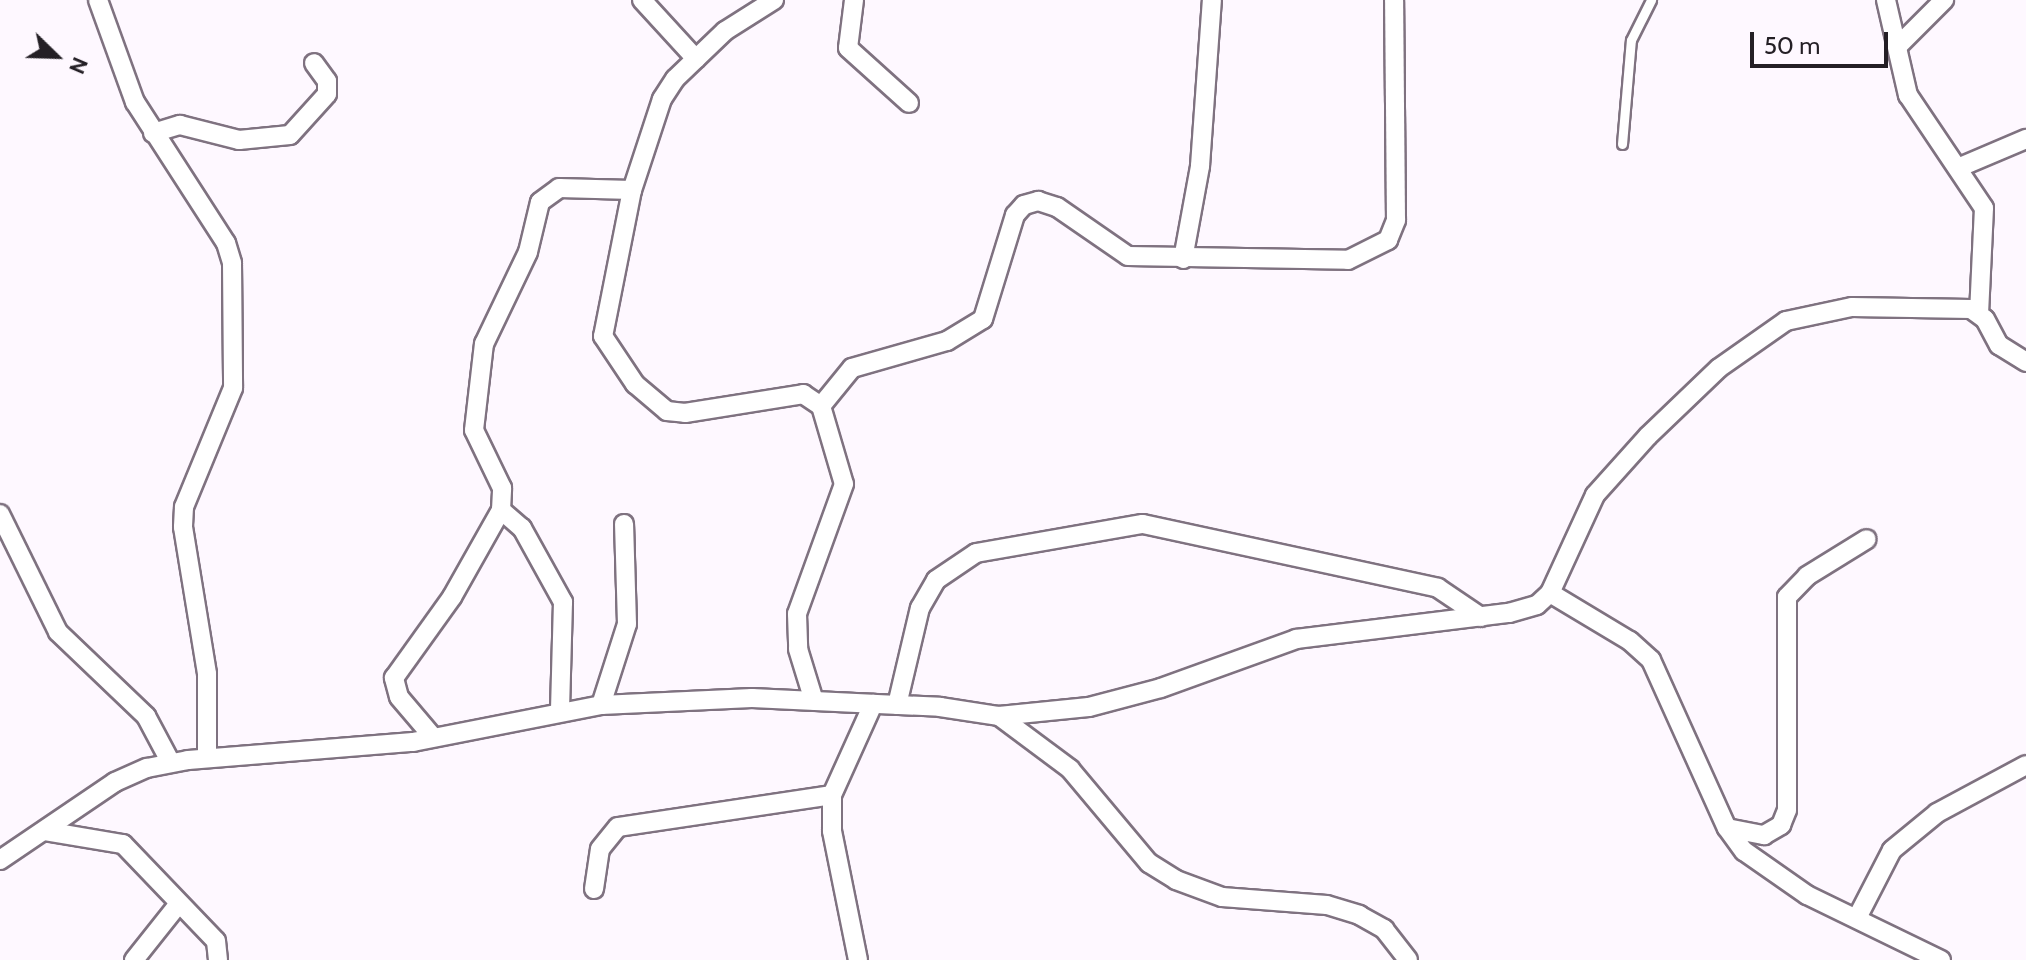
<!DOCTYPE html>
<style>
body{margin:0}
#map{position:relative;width:2026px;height:960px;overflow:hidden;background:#fef8ff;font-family:Cabin,sans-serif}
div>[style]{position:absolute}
.roads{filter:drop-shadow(2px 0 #7f7280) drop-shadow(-2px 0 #7f7280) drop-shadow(0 2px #7f7280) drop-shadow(0 -2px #7f7280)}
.service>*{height:9px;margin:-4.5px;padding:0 4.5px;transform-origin:4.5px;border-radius:4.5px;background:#fff}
.minor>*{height:18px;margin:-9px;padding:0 9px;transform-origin:9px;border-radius:9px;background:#fff}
span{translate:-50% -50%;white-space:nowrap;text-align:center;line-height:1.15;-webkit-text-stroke:7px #fef8ff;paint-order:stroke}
.north{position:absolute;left:16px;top:16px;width:80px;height:80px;-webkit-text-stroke:6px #fef8ff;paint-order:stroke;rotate:113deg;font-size:22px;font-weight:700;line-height:32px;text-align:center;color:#241f25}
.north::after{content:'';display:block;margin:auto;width:28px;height:36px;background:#241f25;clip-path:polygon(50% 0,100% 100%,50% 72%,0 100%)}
.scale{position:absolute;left:1750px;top:32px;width:138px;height:36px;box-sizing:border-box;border:4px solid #241f25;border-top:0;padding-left:10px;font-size:24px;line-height:28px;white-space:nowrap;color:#241f25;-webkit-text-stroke:6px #fef8ff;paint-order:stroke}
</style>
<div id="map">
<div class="roads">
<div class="service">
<i style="left:1622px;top:144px;width:104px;rotate:-85.1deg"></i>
<i style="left:1631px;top:40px;width:45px;rotate:-63.4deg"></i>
</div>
<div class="minor">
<i style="left:98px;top:0;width:109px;rotate:70.1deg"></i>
<i style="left:135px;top:102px;width:168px;rotate:57.2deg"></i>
<i style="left:226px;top:243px;width:21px;rotate:73deg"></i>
<i style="left:232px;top:263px;width:125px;rotate:89.5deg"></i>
<i style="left:233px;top:388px;width:129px;rotate:112.4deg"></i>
<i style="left:184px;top:507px;width:20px;rotate:93deg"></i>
<i style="left:183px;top:527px;width:149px;rotate:80.7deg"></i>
<i style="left:207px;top:674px;width:84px;rotate:90deg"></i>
<i style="left:642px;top:0;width:80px;rotate:47.5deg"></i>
<i style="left:774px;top:0;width:58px;rotate:147.7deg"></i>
<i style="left:725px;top:31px;width:69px;rotate:136.2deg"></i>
<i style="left:675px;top:79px;width:24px;rotate:123deg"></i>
<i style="left:662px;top:99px;width:96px;rotate:108.2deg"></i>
<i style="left:632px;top:190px;width:149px;rotate:101.2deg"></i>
<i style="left:603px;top:336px;width:58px;rotate:56.3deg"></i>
<i style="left:635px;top:384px;width:42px;rotate:40.2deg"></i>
<i style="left:667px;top:411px;width:18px;rotate:6deg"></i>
<i style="left:685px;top:413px;width:120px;rotate:-9.1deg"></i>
<i style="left:803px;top:394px;width:22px;rotate:34deg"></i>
<i style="left:821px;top:406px;width:81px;rotate:73.6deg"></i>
<i style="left:844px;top:484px;width:138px;rotate:109.9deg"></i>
<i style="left:797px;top:614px;width:35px;rotate:88deg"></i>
<i style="left:798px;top:649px;width:54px;rotate:72.9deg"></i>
<i style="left:854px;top:0;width:48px;rotate:97.1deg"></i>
<i style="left:848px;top:48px;width:82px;rotate:42deg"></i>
<i style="left:1886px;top:0;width:98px;rotate:77deg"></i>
<i style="left:1908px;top:95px;width:136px;rotate:56.1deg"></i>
<i style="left:1984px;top:208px;width:105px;rotate:92.7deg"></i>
<i style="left:1899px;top:45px;width:64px;rotate:-45deg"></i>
<i style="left:153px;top:133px;width:28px;rotate:-17deg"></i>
<i style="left:180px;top:125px;width:61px;rotate:14.3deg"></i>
<i style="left:239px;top:140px;width:51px;rotate:-5.6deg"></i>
<i style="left:290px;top:135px;width:55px;rotate:-47.9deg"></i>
<i style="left:327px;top:94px;width:13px;rotate:-90deg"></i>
<i style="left:327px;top:81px;width:22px;rotate:-126deg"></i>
<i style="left:1960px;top:167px;width:72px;rotate:-23deg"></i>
<i style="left:1183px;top:259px;width:95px;rotate:-79.6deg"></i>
<i style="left:1200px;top:166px;width:166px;rotate:-85.9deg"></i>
<i style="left:821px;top:406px;width:49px;rotate:-50.8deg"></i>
<i style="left:852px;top:368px;width:99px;rotate:-15.9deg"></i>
<i style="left:947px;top:341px;width:42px;rotate:-31.4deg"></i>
<i style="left:983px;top:319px;width:109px;rotate:-72.9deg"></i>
<i style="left:1015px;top:215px;width:13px;rotate:-48deg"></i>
<i style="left:1024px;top:205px;width:15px;rotate:-16deg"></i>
<i style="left:1038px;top:201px;width:20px;rotate:18deg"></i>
<i style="left:1057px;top:207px;width:86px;rotate:34.6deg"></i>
<i style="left:1128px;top:256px;width:220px;rotate:1deg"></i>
<i style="left:1348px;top:260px;width:45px;rotate:-26.6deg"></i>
<i style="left:1388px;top:240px;width:22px;rotate:-68deg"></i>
<i style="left:1396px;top:220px;width:220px;rotate:-90.5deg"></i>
<i style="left:501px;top:510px;width:28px;rotate:41deg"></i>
<i style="left:522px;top:528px;width:85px;rotate:61deg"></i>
<i style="left:563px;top:602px;width:107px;rotate:91.6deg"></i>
<i style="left:0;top:514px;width:131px;rotate:63.8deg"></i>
<i style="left:58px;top:632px;width:122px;rotate:43.7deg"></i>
<i style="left:146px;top:716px;width:53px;rotate:62deg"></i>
<i style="left:1550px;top:593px;width:93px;rotate:31deg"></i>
<i style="left:1630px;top:641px;width:28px;rotate:42deg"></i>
<i style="left:1651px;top:660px;width:184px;rotate:65.7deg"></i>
<i style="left:1727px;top:828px;width:29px;rotate:54deg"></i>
<i style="left:1744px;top:851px;width:77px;rotate:34.9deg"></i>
<i style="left:1807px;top:895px;width:149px;rotate:25.9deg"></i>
<i style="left:601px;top:705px;width:85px;rotate:-72.2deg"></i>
<i style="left:627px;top:624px;width:100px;rotate:-91.7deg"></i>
<i style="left:897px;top:705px;width:100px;rotate:-76.7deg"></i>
<i style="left:920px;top:608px;width:32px;rotate:-60deg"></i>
<i style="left:936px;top:580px;width:48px;rotate:-34deg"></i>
<i style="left:976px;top:553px;width:169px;rotate:-9.9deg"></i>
<i style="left:1143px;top:524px;width:302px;rotate:12.2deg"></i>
<i style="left:1438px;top:588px;width:52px;rotate:34deg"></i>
<i style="left:999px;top:716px;width:89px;rotate:36.7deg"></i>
<i style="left:1070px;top:769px;width:123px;rotate:50deg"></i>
<i style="left:1149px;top:863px;width:32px;rotate:32deg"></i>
<i style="left:1176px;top:880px;width:49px;rotate:20.3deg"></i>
<i style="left:1222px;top:897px;width:105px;rotate:4.4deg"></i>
<i style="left:1327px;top:905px;width:34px;rotate:17deg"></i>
<i style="left:1359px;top:915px;width:29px;rotate:29deg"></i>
<i style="left:1384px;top:929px;width:39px;rotate:52deg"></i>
<i style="left:433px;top:737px;width:52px;rotate:-130.4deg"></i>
<i style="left:399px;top:697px;width:20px;rotate:-105deg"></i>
<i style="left:394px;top:678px;width:100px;rotate:-54.4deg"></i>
<i style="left:452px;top:597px;width:100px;rotate:-60.6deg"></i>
<i style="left:501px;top:510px;width:22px;rotate:-87deg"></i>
<i style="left:502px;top:488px;width:64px;rotate:-115.8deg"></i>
<i style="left:474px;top:430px;width:87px;rotate:-83.4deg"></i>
<i style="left:484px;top:344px;width:102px;rotate:-64.4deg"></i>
<i style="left:528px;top:252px;width:51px;rotate:-76.5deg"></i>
<i style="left:540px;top:202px;width:24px;rotate:-36deg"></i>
<i style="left:559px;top:188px;width:73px;rotate:1.6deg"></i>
<i style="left:1727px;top:828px;width:38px;rotate:11deg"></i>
<i style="left:1764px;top:835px;width:20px;rotate:-30deg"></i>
<i style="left:1781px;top:825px;width:16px;rotate:-68deg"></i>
<i style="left:1787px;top:810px;width:213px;rotate:-90deg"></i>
<i style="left:1787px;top:597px;width:29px;rotate:-46deg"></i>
<i style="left:1807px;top:576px;width:70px;rotate:-31.7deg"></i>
<i style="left:45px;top:831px;width:79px;rotate:9.5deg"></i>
<i style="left:123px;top:844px;width:134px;rotate:46.2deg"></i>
<i style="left:216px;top:941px;width:19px;rotate:84deg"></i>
<i style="left:0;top:860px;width:139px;rotate:-34.1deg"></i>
<i style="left:115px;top:782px;width:35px;rotate:-24deg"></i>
<i style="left:147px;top:768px;width:42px;rotate:-11deg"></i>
<i style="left:188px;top:760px;width:226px;rotate:-4.6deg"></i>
<i style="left:413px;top:742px;width:192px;rotate:-11.1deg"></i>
<i style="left:601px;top:705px;width:151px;rotate:-2.7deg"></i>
<i style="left:752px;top:698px;width:188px;rotate:2.7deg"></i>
<i style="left:940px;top:707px;width:60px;rotate:8.7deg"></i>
<i style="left:999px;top:716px;width:90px;rotate:-5.7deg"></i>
<i style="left:1089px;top:707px;width:74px;rotate:-14.8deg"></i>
<i style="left:1161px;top:688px;width:144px;rotate:-19.9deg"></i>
<i style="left:1296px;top:639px;width:215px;rotate:-7deg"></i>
<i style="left:1509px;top:613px;width:29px;rotate:-16deg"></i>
<i style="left:1537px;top:605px;width:18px;rotate:-43deg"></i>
<i style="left:1550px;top:593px;width:108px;rotate:-65.3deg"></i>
<i style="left:1595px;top:495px;width:79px;rotate:-48.1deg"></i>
<i style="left:1648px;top:436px;width:98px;rotate:-43.8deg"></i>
<i style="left:1719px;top:368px;width:82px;rotate:-35deg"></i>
<i style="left:1786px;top:321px;width:67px;rotate:-12deg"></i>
<i style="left:1852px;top:307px;width:119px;rotate:1deg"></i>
<i style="left:1971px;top:309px;width:17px;rotate:36deg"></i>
<i style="left:1985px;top:319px;width:30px;rotate:62deg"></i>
<i style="left:1999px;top:345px;width:32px;rotate:32deg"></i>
<i style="left:594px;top:889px;width:40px;rotate:-81.5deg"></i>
<i style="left:600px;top:849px;width:28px;rotate:-51deg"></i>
<i style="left:618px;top:827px;width:216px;rotate:-8.5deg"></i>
<i style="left:1858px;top:916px;width:74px;rotate:-62.7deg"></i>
<i style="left:1892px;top:850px;width:58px;rotate:-39.4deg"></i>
<i style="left:1937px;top:813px;width:101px;rotate:-28.3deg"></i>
<i style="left:134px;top:960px;width:69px;rotate:-51.5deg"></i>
<i style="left:858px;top:960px;width:132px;rotate:-101.4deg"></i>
<i style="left:832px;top:831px;width:36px;rotate:-90deg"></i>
<i style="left:832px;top:795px;width:100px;rotate:-65.7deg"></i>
</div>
</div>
<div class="north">N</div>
<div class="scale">50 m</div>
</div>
